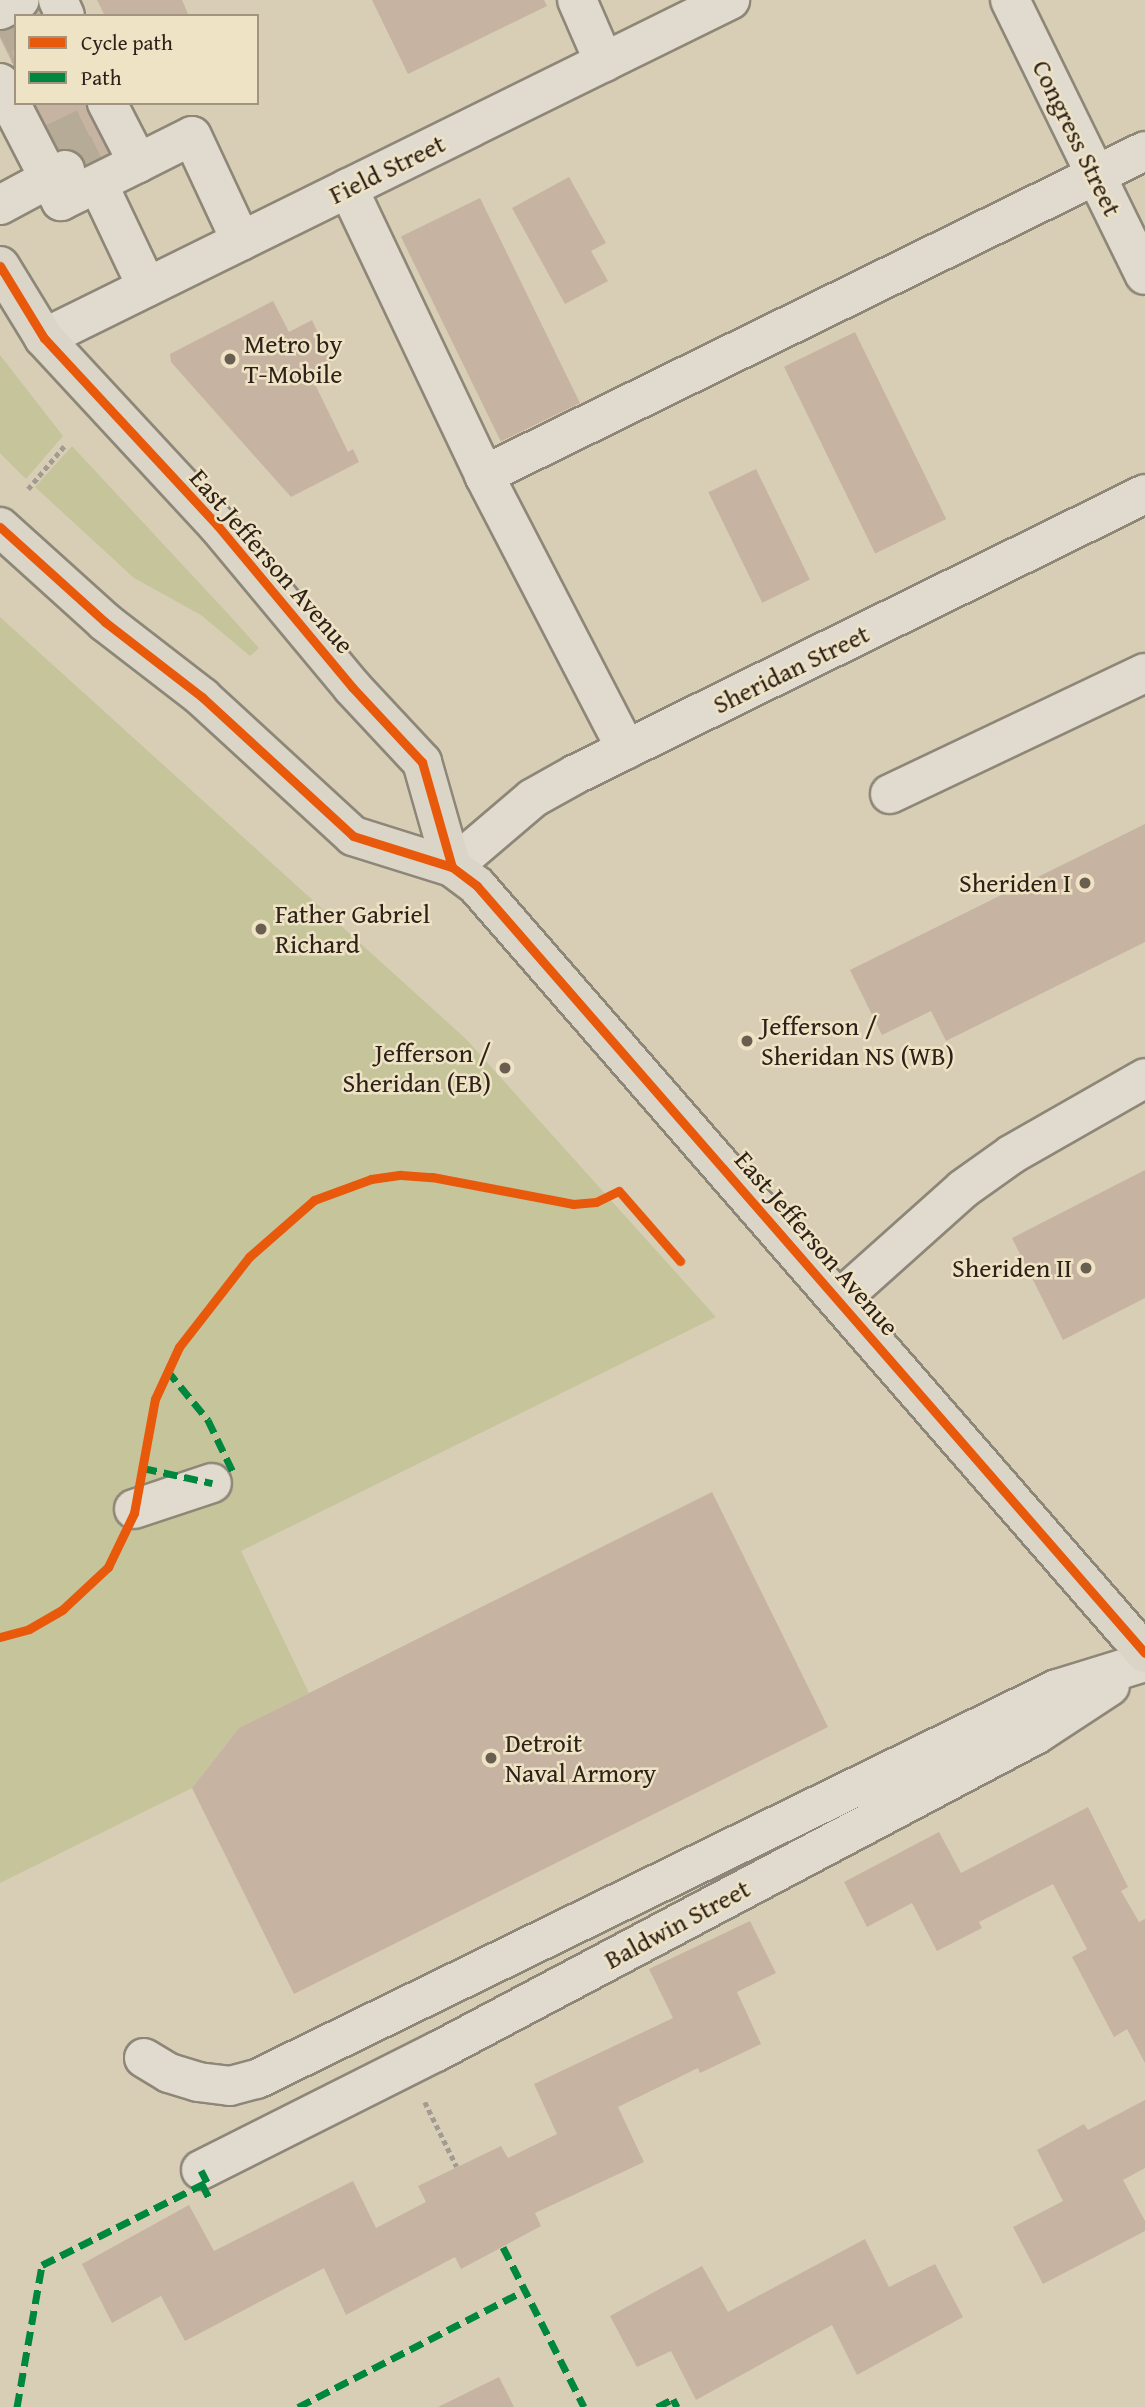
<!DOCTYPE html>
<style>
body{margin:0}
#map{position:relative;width:1145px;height:2407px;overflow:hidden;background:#d8ceb5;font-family:"Gentium Book Plus",serif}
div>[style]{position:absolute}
.green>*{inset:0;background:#c6c49b}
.building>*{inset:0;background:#c6b3a2;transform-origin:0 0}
.minor-tunnel>*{height:38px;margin-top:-19px;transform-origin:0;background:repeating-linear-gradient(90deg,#b6ab96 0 38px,transparent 0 57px)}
.path>*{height:4.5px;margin-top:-2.25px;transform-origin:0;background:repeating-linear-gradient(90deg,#a19b91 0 5px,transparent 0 8.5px)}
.roads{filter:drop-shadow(2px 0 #8e8778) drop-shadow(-2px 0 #8e8778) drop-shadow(0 2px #8e8778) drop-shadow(0 -2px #8e8778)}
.minor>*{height:38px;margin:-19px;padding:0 19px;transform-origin:19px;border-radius:19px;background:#e0dbce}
.major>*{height:38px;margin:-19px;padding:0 19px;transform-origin:19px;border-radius:19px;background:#dbd5c7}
.quiet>*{height:7px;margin-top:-3.5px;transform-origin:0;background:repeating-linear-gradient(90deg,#00873e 0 14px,transparent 0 21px)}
.cycleway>*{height:9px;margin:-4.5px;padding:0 4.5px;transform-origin:4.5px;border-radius:4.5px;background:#e8590c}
.dots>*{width:19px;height:19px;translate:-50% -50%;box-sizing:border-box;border:4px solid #efe3c5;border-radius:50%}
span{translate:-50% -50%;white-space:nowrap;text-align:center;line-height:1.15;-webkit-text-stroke:5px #efe3c5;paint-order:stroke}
.street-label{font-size:26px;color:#2d211a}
.poi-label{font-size:26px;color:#2d211a}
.left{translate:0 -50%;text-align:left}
.right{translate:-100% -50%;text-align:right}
.legend{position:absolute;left:14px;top:14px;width:245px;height:91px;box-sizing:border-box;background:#efe3c5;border:2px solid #a19581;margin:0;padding:9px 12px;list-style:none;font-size:21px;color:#2d211a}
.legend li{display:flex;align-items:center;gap:14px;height:35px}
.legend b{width:35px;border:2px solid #a19581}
</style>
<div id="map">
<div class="green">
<i style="clip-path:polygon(0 355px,63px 436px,26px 479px,0 453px)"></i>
<i style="clip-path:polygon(72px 446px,231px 617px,259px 648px,250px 656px,201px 615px,134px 578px,35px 487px)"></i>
<i style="clip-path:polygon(0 617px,466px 1039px,716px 1317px,241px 1551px,309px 1693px,239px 1728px,192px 1788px,0 1883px)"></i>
</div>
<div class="building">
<i style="clip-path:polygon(97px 0,182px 0,189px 16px,105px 16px)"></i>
<i style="clip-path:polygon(372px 0,544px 0,547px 6px,408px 74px)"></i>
<i style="clip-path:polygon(45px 5px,50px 16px,23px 16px)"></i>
<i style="clip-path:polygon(16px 20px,16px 71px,0 38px,0 27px)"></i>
<i style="clip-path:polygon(32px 103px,91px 103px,118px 161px,72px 185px)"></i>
<i style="clip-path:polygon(569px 177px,606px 243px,591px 251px,608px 281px,565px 304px,512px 208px)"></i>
<i style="left:480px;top:198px;width:228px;height:88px;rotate:64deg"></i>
<i style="clip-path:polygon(273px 301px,289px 332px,312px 320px,331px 362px,309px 372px,348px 452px,353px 449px,359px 462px,291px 497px,171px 362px,170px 354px)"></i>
<i style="left:855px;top:332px;width:208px;height:79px;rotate:64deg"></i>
<i style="left:756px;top:469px;width:123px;height:53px;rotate:64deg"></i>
<i style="clip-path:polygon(1145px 824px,1145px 942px,946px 1041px,931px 1011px,882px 1035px,850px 970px)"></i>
<i style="clip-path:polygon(1145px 1170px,1145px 1298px,1063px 1340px,1012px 1238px)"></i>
<i style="clip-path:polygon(712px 1492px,828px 1727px,294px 1994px,192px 1788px,239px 1728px)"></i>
<i style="clip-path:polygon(1088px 1807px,1128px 1887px,1121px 1891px,1139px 1922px,1145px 1919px,1145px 2063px,1127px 2029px,1114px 2037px,1072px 1957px,1087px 1949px,1053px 1884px,979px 1922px,982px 1928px,937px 1951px,912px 1903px,867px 1927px,844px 1882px,939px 1832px,961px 1873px)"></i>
<i style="clip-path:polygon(750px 1921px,776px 1973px,737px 1992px,761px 2044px,700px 2073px,698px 2068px,618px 2107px,644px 2162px,535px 2213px,541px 2226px,461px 2269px,455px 2257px,346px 2315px,324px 2268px,185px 2341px,161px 2296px,112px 2323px,82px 2264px,189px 2205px,214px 2251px,353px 2181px,376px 2228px,426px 2202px,418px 2186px,501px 2146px,508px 2158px,557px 2134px,534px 2084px,673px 2018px,649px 1969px)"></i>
<i style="clip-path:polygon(1145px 2100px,1145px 2168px,1123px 2180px,1145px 2221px,1145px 2231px,1043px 2284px,1013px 2227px,1063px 2201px,1037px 2150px,1084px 2124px,1088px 2130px)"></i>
<i style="clip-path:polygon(865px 2239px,889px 2287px,935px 2264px,963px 2317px,857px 2375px,832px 2325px,696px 2400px,671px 2351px,637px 2367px,610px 2316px,702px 2266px,728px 2312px)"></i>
<i style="clip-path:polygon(499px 2377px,514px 2407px,438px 2407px)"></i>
</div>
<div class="minor-tunnel">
<i style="left:0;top:36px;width:18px;rotate:-27deg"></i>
<i style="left:13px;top:65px;width:3px;rotate:-18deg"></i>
<i style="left:51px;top:144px;width:53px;rotate:-25.6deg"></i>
<i style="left:65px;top:170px;width:51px;rotate:-25.6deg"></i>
</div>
<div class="path">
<i style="left:28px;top:489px;width:57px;rotate:-49.9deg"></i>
<i style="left:425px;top:2102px;width:72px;rotate:63.8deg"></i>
</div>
<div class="roads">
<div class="minor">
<i style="left:58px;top:0;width:17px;rotate:66deg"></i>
<i style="left:577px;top:0;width:68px;rotate:66.5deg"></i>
<i style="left:1010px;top:0;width:306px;rotate:63.9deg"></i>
<i style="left:0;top:10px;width:22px;rotate:-27deg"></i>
<i style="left:0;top:83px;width:133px;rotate:62.7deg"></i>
<i style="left:61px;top:201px;width:86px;rotate:-26.3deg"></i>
<i style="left:138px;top:163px;width:68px;rotate:-117.3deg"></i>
<i style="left:138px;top:163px;width:60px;rotate:-26.6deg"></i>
<i style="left:192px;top:136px;width:116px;rotate:65deg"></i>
<i style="left:98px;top:184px;width:114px;rotate:64.6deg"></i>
<i style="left:348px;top:188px;width:318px;rotate:64.6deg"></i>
<i style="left:484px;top:475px;width:309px;rotate:62.6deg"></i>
<i style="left:0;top:205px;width:74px;rotate:-28.3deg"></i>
<i style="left:44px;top:338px;width:765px;rotate:-26.23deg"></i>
<i style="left:484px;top:475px;width:736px;rotate:-26.11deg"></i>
<i style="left:890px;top:794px;width:282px;rotate:-25.4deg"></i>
<i style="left:452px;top:867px;width:106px;rotate:-40.4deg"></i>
<i style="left:533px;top:798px;width:49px;rotate:-29.2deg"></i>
<i style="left:576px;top:774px;width:634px;rotate:-26.2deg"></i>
<i style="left:839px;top:1300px;width:166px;rotate:-41.8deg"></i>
<i style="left:963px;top:1189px;width:60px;rotate:-35.5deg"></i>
<i style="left:1012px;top:1154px;width:153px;rotate:-29.7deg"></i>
<i style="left:134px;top:1509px;width:82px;rotate:-18.4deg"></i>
<i style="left:144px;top:2058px;width:29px;rotate:31deg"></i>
<i style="left:169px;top:2073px;width:30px;rotate:17deg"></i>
<i style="left:198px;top:2082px;width:32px;rotate:7deg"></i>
<i style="left:230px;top:2086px;width:28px;rotate:-15deg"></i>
<i style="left:257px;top:2079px;width:890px;rotate:-25.99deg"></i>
<i style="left:1057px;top:1689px;width:92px;rotate:-17.1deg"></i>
<i style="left:201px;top:2170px;width:263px;rotate:-26.7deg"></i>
<i style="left:436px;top:2052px;width:680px;rotate:-27.88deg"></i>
<i style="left:1037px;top:1734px;width:87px;rotate:-33.3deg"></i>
</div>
<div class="major">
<i style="left:0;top:266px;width:84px;rotate:58.6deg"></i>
<i style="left:44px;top:338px;width:256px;rotate:47.2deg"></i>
<i style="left:218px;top:526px;width:209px;rotate:50.2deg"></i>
<i style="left:352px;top:687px;width:103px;rotate:47deg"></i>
<i style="left:422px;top:762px;width:109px;rotate:74.1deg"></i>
<i style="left:0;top:527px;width:142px;rotate:42.1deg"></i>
<i style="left:105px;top:622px;width:123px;rotate:37.7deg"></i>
<i style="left:202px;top:697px;width:205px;rotate:42.6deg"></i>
<i style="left:353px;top:836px;width:104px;rotate:17.4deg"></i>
<i style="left:452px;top:867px;width:31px;rotate:37deg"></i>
<i style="left:477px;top:886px;width:1017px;rotate:48.95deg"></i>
</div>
</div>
<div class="quiet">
<i style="left:167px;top:1370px;width:65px;rotate:50.6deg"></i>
<i style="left:208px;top:1420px;width:58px;rotate:64.3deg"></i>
<i style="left:143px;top:1468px;width:71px;rotate:12.3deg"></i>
<i style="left:202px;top:2184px;width:18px;rotate:63deg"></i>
<i style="left:503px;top:2247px;width:179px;rotate:63.1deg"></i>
<i style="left:17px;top:2407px;width:144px;rotate:-80deg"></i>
<i style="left:42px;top:2265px;width:185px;rotate:-26.7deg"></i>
<i style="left:207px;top:2182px;width:13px;rotate:-117deg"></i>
<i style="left:298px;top:2407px;width:254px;rotate:-27.2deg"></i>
<i style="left:657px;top:2407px;width:18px;rotate:-27deg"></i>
<i style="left:673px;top:2399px;width:9px;rotate:63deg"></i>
</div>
<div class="cycleway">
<i style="left:0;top:266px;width:84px;rotate:58.6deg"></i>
<i style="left:44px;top:338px;width:256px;rotate:47.2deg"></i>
<i style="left:218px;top:526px;width:209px;rotate:50.2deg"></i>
<i style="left:352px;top:687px;width:103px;rotate:47deg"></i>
<i style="left:422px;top:762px;width:109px;rotate:74.1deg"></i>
<i style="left:0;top:527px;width:142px;rotate:42.1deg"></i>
<i style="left:105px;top:622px;width:123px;rotate:37.7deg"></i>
<i style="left:202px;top:697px;width:205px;rotate:42.6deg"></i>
<i style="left:353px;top:836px;width:104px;rotate:17.4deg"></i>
<i style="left:452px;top:867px;width:31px;rotate:37deg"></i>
<i style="left:477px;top:886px;width:1017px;rotate:48.95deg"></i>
<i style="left:0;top:1637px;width:30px;rotate:-15deg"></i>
<i style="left:29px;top:1629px;width:39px;rotate:-30deg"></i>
<i style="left:63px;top:1609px;width:62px;rotate:-43deg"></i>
<i style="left:108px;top:1567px;width:60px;rotate:-64.3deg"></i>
<i style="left:134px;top:1513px;width:116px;rotate:-79.6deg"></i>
<i style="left:155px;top:1399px;width:57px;rotate:-65.2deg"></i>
<i style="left:179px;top:1347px;width:114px;rotate:-52.1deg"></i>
<i style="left:249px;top:1257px;width:86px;rotate:-41.2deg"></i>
<i style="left:314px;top:1200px;width:61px;rotate:-20.2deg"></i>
<i style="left:371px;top:1179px;width:30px;rotate:-8deg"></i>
<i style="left:401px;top:1175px;width:31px;rotate:4deg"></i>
<i style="left:432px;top:1177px;width:144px;rotate:10.8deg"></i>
<i style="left:573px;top:1204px;width:23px;rotate:-5deg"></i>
<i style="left:596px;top:1202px;width:25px;rotate:-26deg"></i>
<i style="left:619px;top:1191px;width:93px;rotate:48.9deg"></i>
</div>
<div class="dots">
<i style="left:230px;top:359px;background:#695e50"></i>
<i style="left:1085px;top:883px;background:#695e50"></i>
<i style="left:261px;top:929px;background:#695e50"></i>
<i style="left:747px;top:1041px;background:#695e50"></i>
<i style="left:505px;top:1068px;background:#695e50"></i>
<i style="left:1086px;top:1268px;background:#695e50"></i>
<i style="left:491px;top:1758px;background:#695e50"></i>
</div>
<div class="street-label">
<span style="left:1077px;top:138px;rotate:64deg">Congress Street</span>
<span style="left:387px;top:169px;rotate:-26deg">Field Street</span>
<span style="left:272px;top:561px;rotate:49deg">East Jefferson Avenue</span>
<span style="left:791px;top:669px;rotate:-26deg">Sheridan Street</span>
<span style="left:817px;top:1243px;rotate:49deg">East Jefferson Avenue</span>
<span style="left:677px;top:1924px;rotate:-28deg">Baldwin Street</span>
</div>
<div class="poi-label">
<span class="left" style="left:244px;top:359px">Metro by<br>T-Mobile</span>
<span class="right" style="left:1071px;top:883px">Sheriden I</span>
<span class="left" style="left:275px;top:929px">Father Gabriel<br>Richard</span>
<span class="left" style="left:761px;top:1041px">Jefferson /<br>Sheridan NS (WB)</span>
<span class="right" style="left:491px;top:1068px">Jefferson /<br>Sheridan (EB)</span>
<span class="right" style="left:1072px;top:1268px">Sheriden II</span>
<span class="left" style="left:505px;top:1758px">Detroit<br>Naval Armory</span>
</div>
<ul class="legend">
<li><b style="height:9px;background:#e8590c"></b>Cycle path</li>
<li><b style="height:9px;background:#00873e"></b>Path</li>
</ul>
</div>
